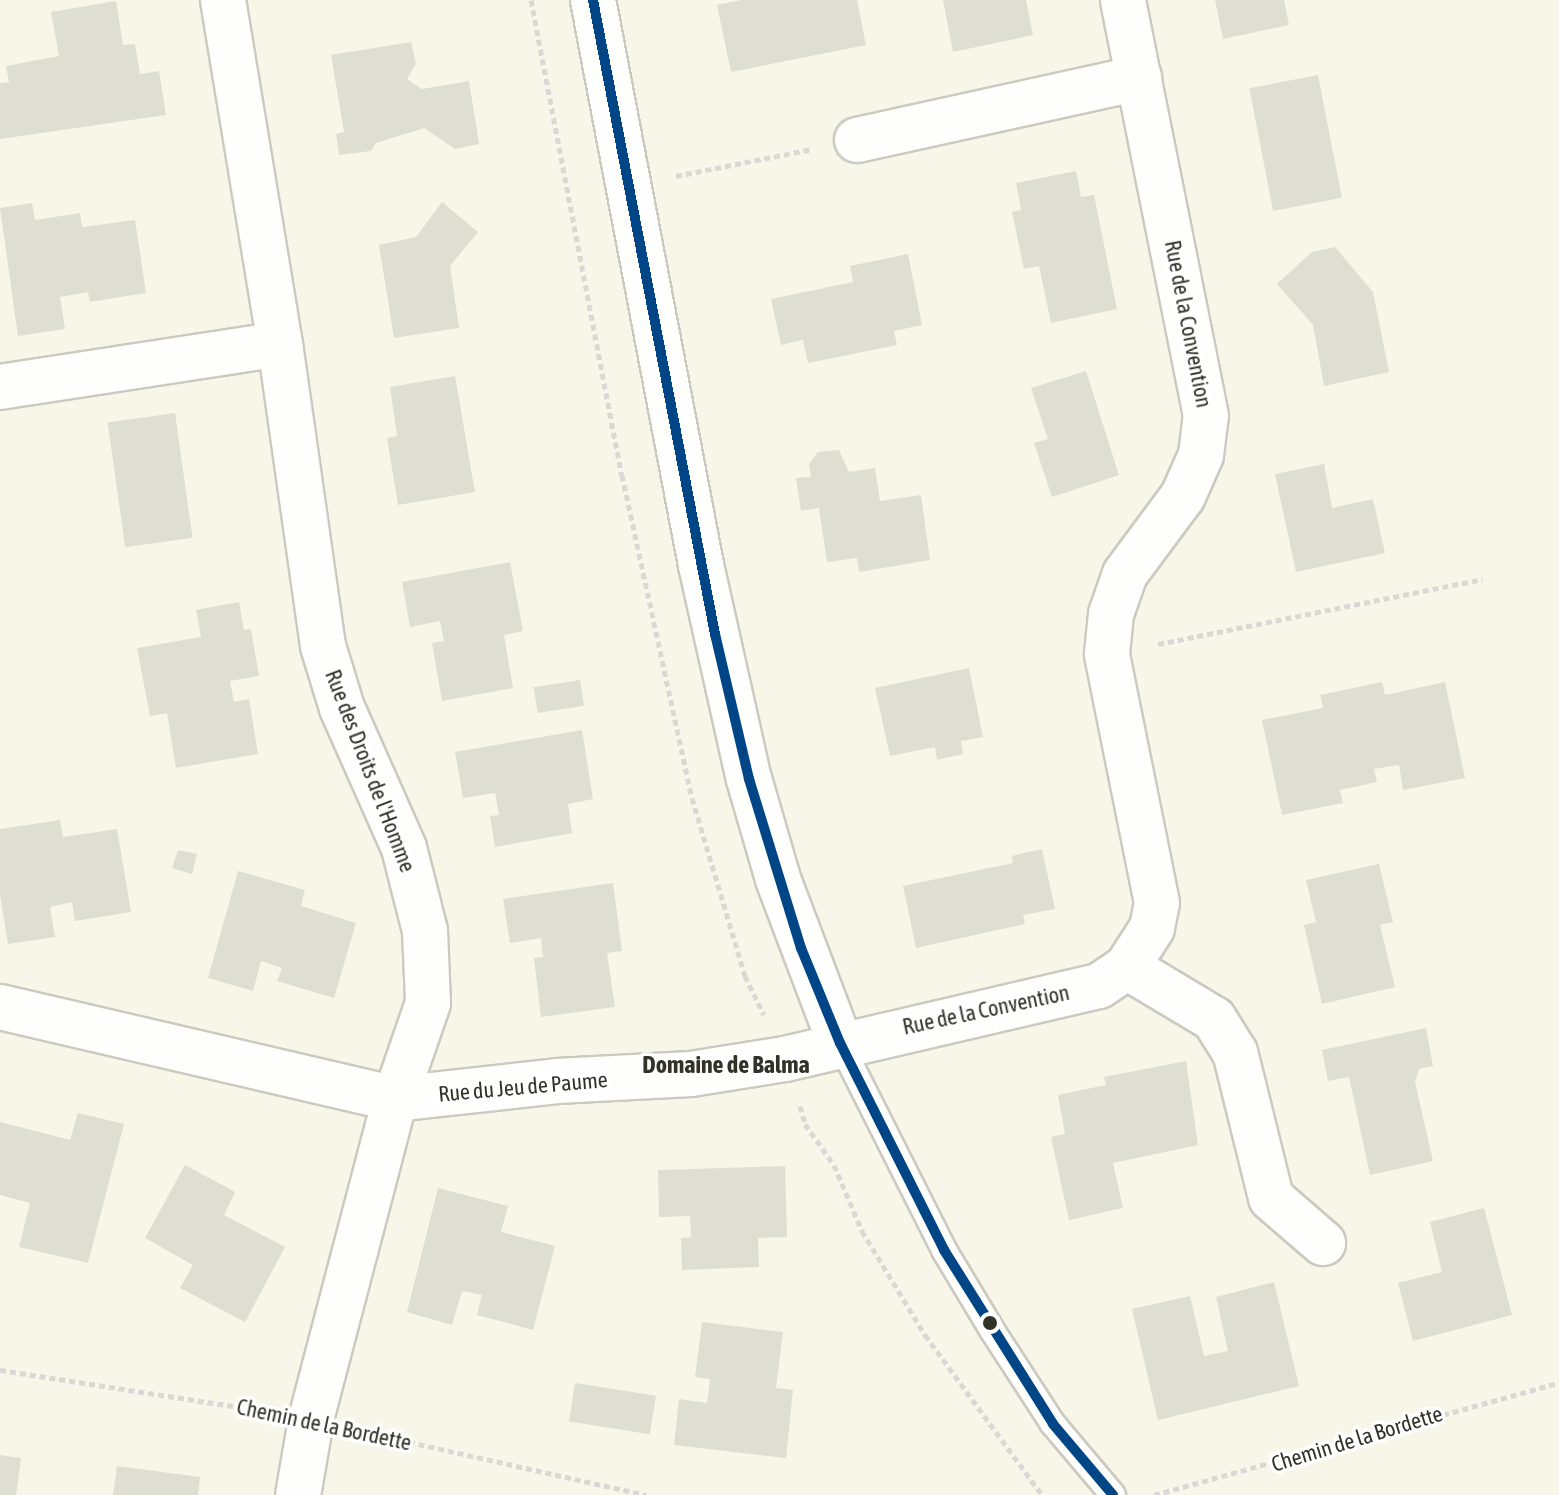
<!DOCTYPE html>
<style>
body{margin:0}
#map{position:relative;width:1559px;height:1495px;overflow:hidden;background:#f8f6e8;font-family:"Asap Condensed",sans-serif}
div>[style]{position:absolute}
.building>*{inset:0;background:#dfded3;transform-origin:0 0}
.path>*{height:5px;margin-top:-2.5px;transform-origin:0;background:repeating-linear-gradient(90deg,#d9d8d4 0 6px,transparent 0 10px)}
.roads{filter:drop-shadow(2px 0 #cccabf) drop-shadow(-2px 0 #cccabf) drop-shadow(0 2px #cccabf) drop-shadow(0 -2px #cccabf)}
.service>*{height:24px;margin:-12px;padding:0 12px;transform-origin:12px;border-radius:12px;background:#fefefc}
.minor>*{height:44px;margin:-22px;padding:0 22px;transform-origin:22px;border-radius:22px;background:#fefefc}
.bus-1>*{height:10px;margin:-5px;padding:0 5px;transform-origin:5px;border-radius:5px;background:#004687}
.dots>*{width:22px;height:22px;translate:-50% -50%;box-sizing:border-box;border:4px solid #fff;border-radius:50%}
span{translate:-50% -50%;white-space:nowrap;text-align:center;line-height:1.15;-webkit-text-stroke:7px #fff;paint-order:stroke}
.street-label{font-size:22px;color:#333228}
.neighbourhood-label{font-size:24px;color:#333228;font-weight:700}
</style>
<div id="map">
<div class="building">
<i style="clip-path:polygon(741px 0,857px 0,866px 45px,731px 72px,717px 5px)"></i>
<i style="clip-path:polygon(943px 0,1026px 0,1033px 35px,953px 52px)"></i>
<i style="clip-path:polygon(1215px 0,1284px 0,1289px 25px,1223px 39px)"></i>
<i style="clip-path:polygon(116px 1px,123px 45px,135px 44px,140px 74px,159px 71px,166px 115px,0 139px,0 83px,9px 82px,6px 66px,59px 56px,51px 12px)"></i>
<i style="clip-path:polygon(411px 42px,416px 64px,407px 79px,422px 89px,469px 81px,479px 144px,455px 149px,424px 128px,376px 143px,371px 151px,339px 155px,336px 134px,344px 132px,331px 55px)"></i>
<i style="left:1318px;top:75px;width:125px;height:70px;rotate:79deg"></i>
<i style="clip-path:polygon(1076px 171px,1081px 197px,1094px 195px,1117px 309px,1051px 323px,1039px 266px,1024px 269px,1012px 212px,1021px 210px,1016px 183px)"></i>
<i style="clip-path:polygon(442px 202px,478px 232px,450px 266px,459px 328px,394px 338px,379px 245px,416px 237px)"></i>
<i style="clip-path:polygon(32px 203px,35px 220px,80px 213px,82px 227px,135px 220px,146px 293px,90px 302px,88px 292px,60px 297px,65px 329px,18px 336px,0 208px)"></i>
<i style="clip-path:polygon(1335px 247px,1373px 292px,1389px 372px,1324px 386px,1313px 325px,1277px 284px,1312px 252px)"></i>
<i style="clip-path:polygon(908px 254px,922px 325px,894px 331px,897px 345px,808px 363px,803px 340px,781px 345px,771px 299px,853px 282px,850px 266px)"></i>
<i style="clip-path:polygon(1086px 371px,1119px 475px,1052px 497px,1034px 443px,1048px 439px,1031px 388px)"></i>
<i style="clip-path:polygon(455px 376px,475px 492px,398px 505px,387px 438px,397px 436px,390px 387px)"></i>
<i style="left:175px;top:413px;width:126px;height:68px;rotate:82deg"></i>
<i style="clip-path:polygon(839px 450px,849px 472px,875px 468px,880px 501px,921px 495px,930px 560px,859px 572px,857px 558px,827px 562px,819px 508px,801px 511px,796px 478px,811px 477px,809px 464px,818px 452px)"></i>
<i style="clip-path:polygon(1324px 464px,1332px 508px,1373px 499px,1385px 553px,1296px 572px,1275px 474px)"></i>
<i style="clip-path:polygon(510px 562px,523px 631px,504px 635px,513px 688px,442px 701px,432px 643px,444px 641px,440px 621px,410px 627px,402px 582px)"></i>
<i style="clip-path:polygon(239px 602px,244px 630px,251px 629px,259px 676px,230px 681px,234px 702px,249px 699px,258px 754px,176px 768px,167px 713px,150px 716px,137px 648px,201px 637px,196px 610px)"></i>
<i style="clip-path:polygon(969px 668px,983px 737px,961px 741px,963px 754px,937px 760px,935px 747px,890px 756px,875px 688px)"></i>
<i style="left:580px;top:680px;width:26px;height:47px;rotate:81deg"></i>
<i style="clip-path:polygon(1382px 682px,1385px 695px,1445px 682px,1465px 778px,1403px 790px,1399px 765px,1374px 769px,1377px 782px,1340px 790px,1343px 803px,1282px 815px,1262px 720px,1323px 708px,1320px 695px)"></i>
<i style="clip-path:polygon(582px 730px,593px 799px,568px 804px,572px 833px,495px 847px,490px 816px,499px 815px,495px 793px,463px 798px,455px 752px)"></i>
<i style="clip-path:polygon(60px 820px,63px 837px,117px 829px,131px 912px,75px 921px,72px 902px,50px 907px,55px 937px,8px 944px,0 895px,0 829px)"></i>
<i style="clip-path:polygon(1042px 849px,1055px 909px,1023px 915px,1025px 924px,916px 948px,903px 886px,1013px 863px,1012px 856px)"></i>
<i style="clip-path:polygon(178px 850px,197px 854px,192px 874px,172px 868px)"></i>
<i style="clip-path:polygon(1379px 864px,1393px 922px,1380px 925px,1395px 987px,1322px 1004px,1304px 925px,1316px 922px,1306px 880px)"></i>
<i style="clip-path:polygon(238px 871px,305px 890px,301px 906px,356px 923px,334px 998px,277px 981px,282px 968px,261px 961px,253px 991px,208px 978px)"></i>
<i style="clip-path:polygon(613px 883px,622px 951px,607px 953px,615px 1007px,541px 1017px,534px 958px,543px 957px,541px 938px,510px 943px,503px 899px)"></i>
<i style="clip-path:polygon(1426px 1028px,1433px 1066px,1419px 1069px,1415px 1082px,1433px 1161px,1370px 1175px,1349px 1077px,1328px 1081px,1322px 1050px)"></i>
<i style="clip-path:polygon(1186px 1061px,1198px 1145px,1113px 1163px,1123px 1208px,1069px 1220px,1051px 1137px,1065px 1134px,1058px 1095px,1106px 1085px,1104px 1077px)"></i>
<i style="clip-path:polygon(78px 1113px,124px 1124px,88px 1263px,19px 1247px,30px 1203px,0 1195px,0 1122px,70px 1140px)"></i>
<i style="clip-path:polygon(185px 1165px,235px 1192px,224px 1215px,285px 1247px,245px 1322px,180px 1288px,193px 1265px,145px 1238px)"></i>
<i style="clip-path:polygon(785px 1166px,787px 1237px,758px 1238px,759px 1267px,682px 1270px,681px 1238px,691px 1237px,690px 1216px,659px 1217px,658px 1170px)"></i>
<i style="clip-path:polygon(438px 1188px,508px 1206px,501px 1232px,555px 1246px,533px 1330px,477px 1315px,482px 1295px,462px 1291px,452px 1325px,407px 1312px)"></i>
<i style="clip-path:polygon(1484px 1208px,1512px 1315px,1413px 1341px,1398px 1283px,1442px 1272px,1430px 1222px)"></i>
<i style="clip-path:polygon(1274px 1282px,1299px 1386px,1158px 1420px,1132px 1309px,1190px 1296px,1204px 1356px,1228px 1351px,1216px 1297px)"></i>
<i style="clip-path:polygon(702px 1322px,783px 1332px,776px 1388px,793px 1390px,786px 1458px,674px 1445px,679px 1399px,707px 1403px,710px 1379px,695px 1377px)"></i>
<i style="left:575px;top:1383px;width:82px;height:39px;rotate:9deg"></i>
<i style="clip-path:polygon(0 1455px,21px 1458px,16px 1495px,0 1495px)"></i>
<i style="clip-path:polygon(117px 1466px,200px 1477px,198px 1495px,113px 1495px)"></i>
</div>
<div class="path">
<i style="left:531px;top:0;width:484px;rotate:79.2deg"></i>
<i style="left:622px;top:475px;width:330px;rotate:77.8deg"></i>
<i style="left:692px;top:798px;width:186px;rotate:73.4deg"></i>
<i style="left:745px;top:976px;width:43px;rotate:64deg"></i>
<i style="left:676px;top:176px;width:139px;rotate:-11.2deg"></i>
<i style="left:1158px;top:644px;width:331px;rotate:-11.3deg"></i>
<i style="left:800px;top:1106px;width:19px;rotate:74deg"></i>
<i style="left:805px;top:1124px;width:50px;rotate:54.7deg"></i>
<i style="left:834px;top:1165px;width:72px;rotate:67deg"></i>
<i style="left:862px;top:1231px;width:122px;rotate:58.8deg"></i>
<i style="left:925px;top:1335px;width:198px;rotate:53.8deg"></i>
<i style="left:0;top:1370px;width:267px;rotate:8.8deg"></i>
<i style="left:360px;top:1431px;width:293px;rotate:12.6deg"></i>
<i style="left:1154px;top:1495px;width:420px;rotate:-15.5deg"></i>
</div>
<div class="roads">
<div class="service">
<i style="left:840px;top:1043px;width:232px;rotate:63.3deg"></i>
<i style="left:944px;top:1250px;width:93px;rotate:59deg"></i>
<i style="left:992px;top:1330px;width:112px;rotate:57deg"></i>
<i style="left:1053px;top:1424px;width:93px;rotate:49.8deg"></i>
</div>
<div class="minor">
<i style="left:223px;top:0;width:349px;rotate:80.6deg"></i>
<i style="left:280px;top:344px;width:305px;rotate:81.9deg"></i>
<i style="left:323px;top:646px;width:65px;rotate:73deg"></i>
<i style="left:342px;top:708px;width:153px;rotate:66.1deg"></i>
<i style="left:404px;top:848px;width:86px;rotate:75.8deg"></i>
<i style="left:425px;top:931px;width:72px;rotate:87.6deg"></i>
<i style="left:428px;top:1003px;width:102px;rotate:109deg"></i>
<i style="left:395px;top:1099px;width:332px;rotate:104.7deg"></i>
<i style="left:311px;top:1420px;width:76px;rotate:99.8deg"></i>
<i style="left:593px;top:0;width:575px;rotate:79.18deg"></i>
<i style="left:701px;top:565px;width:219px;rotate:77.4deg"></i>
<i style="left:749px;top:779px;width:104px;rotate:73.8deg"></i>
<i style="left:778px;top:879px;width:175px;rotate:69.3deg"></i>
<i style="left:857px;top:140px;width:289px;rotate:-12.4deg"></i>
<i style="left:0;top:387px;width:283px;rotate:-8.7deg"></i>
<i style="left:1127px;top:967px;width:101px;rotate:30.9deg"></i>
<i style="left:1214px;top:1019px;width:39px;rotate:58deg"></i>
<i style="left:1235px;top:1052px;width:150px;rotate:76.1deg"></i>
<i style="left:1271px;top:1198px;width:69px;rotate:40.9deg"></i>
<i style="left:0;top:1007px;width:406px;rotate:13.1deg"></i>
<i style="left:395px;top:1099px;width:163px;rotate:-6.3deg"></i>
<i style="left:557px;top:1081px;width:134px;rotate:-3deg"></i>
<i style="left:691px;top:1074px;width:95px;rotate:-9.1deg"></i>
<i style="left:785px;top:1059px;width:322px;rotate:-13.1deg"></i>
<i style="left:1099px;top:986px;width:34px;rotate:-34deg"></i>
<i style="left:1127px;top:967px;width:46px;rotate:-57.3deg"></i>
<i style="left:1152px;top:928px;width:25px;rotate:-79deg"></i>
<i style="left:1157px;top:903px;width:254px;rotate:-101.4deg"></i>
<i style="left:1107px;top:654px;width:40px;rotate:-84.3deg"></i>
<i style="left:1111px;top:614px;width:42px;rotate:-70.7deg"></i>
<i style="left:1125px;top:574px;width:97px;rotate:-53.4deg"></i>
<i style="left:1183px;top:496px;width:45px;rotate:-66.3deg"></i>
<i style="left:1201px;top:455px;width:39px;rotate:-83deg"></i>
<i style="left:1206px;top:416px;width:424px;rotate:-101.3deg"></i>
</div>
</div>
<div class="bus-1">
<i style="left:593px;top:0;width:646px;rotate:79.11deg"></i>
<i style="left:715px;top:634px;width:149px;rotate:76.8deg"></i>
<i style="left:749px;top:779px;width:177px;rotate:72.9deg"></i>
<i style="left:801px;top:948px;width:103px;rotate:67.7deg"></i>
<i style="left:840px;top:1043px;width:232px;rotate:63.3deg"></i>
<i style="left:944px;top:1250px;width:205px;rotate:57.9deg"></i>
<i style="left:1053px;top:1424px;width:93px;rotate:49.8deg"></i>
</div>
<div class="dots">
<i style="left:990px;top:1323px;background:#333228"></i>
</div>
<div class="street-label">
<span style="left:1188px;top:324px;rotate:79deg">Rue de la Convention</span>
<span style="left:370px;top:771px;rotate:69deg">Rue des Droits de l'Homme</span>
<span style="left:986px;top:1010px;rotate:-12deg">Rue de la Convention</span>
<span style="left:523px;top:1087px;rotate:-5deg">Rue du Jeu de Paume</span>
<span style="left:324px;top:1425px;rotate:12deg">Chemin de la Bordette</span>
<span style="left:1357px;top:1439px;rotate:-17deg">Chemin de la Bordette</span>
</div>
<div class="neighbourhood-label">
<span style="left:726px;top:1065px">Domaine de Balma</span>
</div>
</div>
